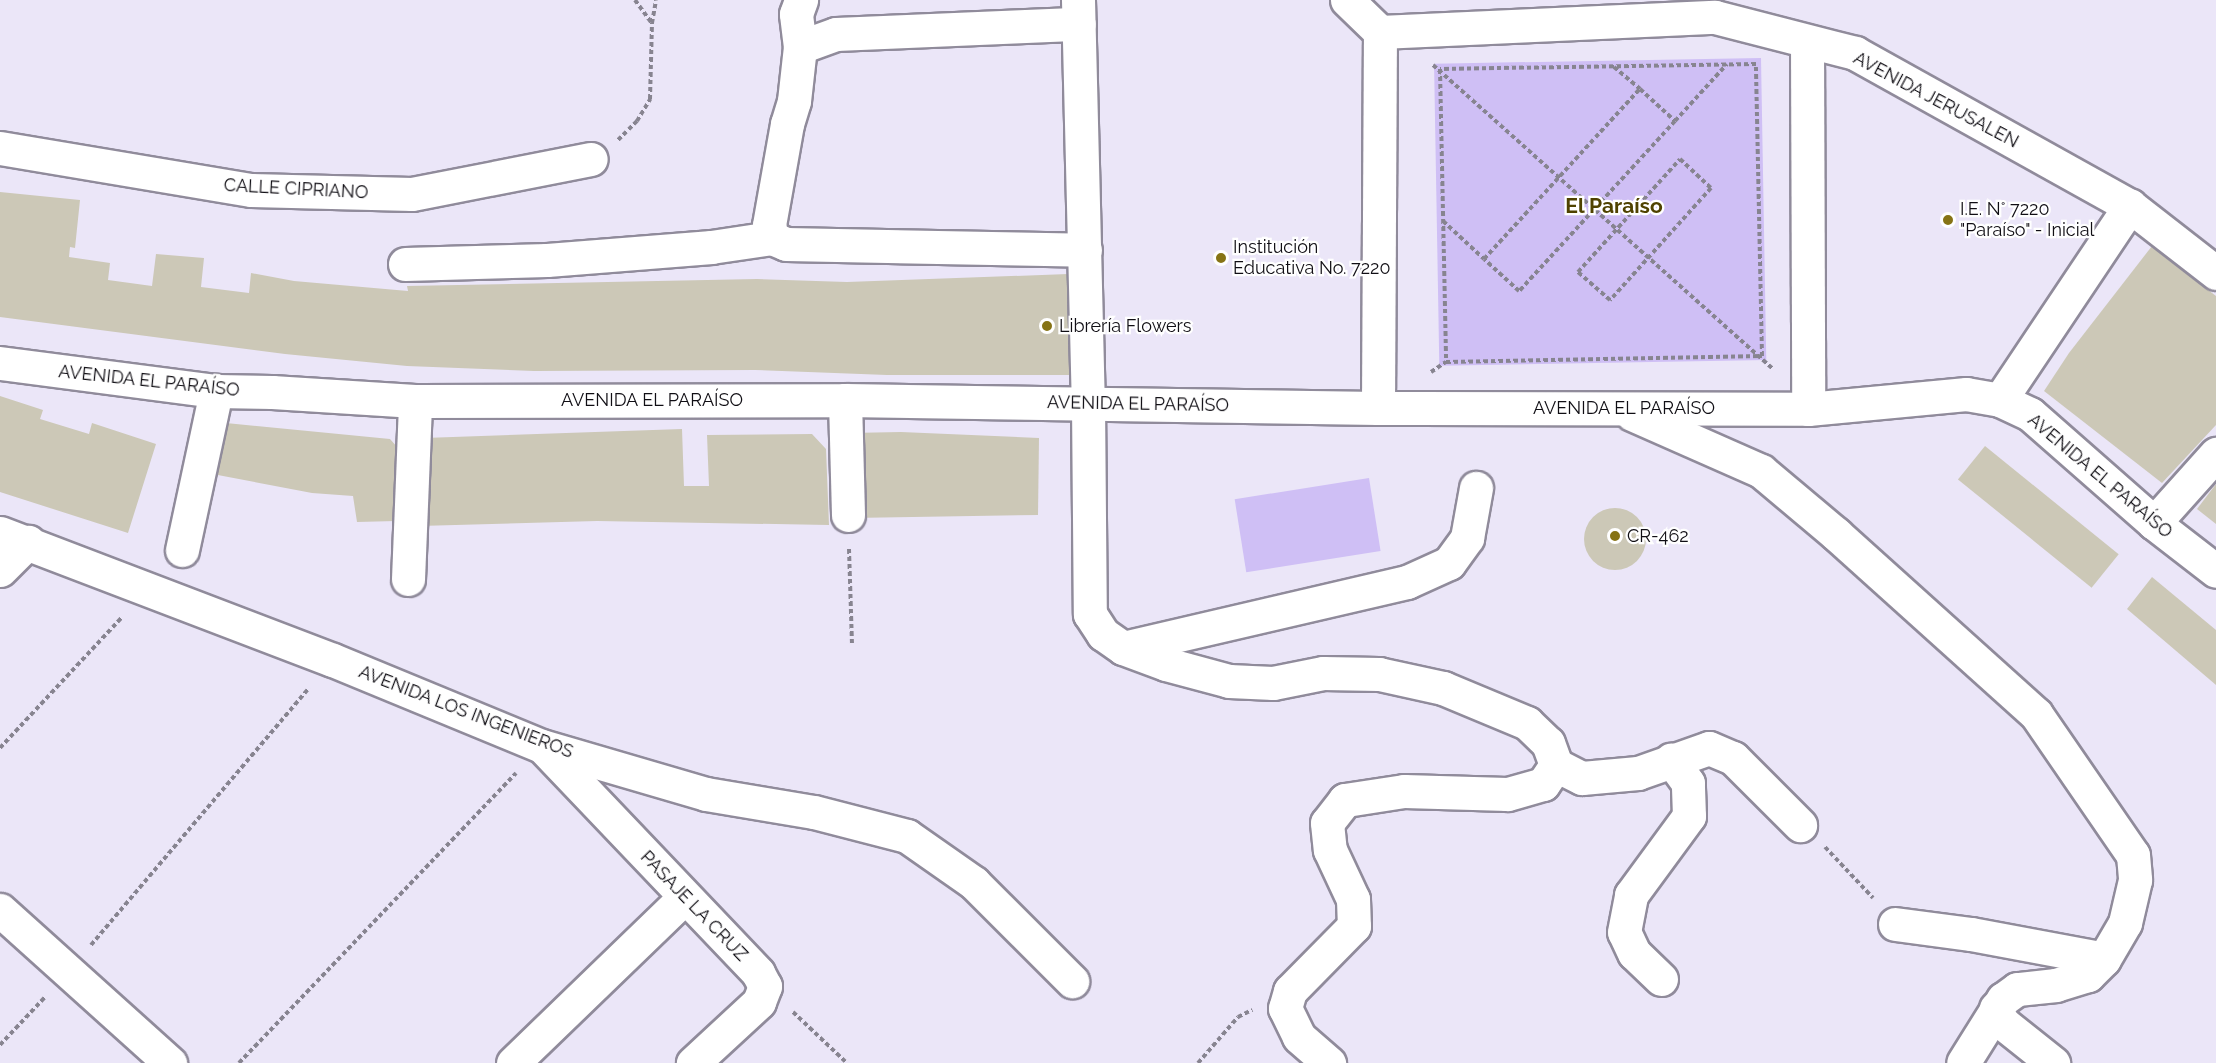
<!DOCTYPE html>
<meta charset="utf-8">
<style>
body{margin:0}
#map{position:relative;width:2216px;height:1063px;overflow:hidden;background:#ebe6f8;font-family:Raleway,sans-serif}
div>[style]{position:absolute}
.green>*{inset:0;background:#cfbff5;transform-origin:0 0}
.building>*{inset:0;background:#ccc8b7;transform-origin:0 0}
.round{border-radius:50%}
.path>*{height:4px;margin-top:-2px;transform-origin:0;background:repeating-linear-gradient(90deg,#878490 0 4.5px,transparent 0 7.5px)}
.roads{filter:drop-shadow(2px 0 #908b9b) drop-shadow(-2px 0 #908b9b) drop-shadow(0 2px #908b9b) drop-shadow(0 -2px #908b9b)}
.minor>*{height:33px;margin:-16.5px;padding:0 16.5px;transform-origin:16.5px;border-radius:16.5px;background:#fff}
.dots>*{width:16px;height:16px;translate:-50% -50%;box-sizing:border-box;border:3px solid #fff;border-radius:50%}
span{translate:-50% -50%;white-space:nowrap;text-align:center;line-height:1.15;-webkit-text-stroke:4.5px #fff;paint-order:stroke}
.street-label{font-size:18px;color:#100e14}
.poi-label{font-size:18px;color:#100e14}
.left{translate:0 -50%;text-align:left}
.quarter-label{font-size:21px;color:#4f4200;font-weight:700}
</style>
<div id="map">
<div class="green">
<i style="left:1761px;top:58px;width:302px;height:327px;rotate:89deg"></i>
<i style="left:1369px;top:478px;width:74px;height:136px;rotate:81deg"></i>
</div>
<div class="building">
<i style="clip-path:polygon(0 192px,80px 200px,75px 248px,70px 247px,69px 257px,110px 263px,108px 280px,152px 286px,156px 254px,204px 258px,201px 287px,249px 293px,251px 273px,294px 281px,408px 291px,407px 286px,757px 279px,847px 282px,1068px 274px,1070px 375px,887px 375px,755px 370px,534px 371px,407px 366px,285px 354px,0 317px)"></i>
<i style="clip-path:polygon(2152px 246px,2216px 296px,2216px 425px,2162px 483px,2044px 391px,2069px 353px)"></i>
<i style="clip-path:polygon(0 396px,43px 410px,40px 419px,89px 434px,92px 423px,156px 444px,128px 533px,0 492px)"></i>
<i style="clip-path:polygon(216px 422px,390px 439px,398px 448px,396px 521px,357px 522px,353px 496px,312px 493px,202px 472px)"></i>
<i style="clip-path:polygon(682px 429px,684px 486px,709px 486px,707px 435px,812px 434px,826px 449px,829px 525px,597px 521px,419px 526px,424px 438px)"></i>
<i style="clip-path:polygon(901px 432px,1039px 438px,1038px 515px,852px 518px,849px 433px)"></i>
<i style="left:1985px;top:446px;width:172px;height:43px;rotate:39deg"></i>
<i style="clip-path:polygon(2216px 484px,2216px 524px,2197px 509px)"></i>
<i class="round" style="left:1584px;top:508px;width:62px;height:62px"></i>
<i style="clip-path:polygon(2152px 577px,2216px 630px,2216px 685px,2127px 609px)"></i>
</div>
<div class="path">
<i style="left:635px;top:0;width:29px;rotate:54deg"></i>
<i style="left:1433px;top:65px;width:455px;rotate:41.8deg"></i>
<i style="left:1614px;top:67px;width:34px;rotate:40deg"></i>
<i style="left:1640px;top:89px;width:47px;rotate:42.4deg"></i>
<i style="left:1675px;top:121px;width:231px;rotate:132.5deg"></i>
<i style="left:1519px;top:291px;width:47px;rotate:-137.6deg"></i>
<i style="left:1484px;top:259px;width:231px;rotate:-47.5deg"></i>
<i style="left:1675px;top:121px;width:77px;rotate:-47.6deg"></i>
<i style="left:618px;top:140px;width:27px;rotate:-45deg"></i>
<i style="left:637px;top:121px;width:26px;rotate:-59deg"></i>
<i style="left:650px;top:99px;width:76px;rotate:-88.5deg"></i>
<i style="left:652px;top:23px;width:23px;rotate:-80deg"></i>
<i style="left:1680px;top:159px;width:42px;rotate:43.1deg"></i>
<i style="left:1711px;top:188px;width:151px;rotate:132deg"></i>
<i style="left:1610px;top:300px;width:43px;rotate:-138.8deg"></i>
<i style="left:1578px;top:272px;width:152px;rotate:-47.9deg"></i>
<i style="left:1443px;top:221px;width:56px;rotate:42.8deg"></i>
<i style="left:1431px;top:372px;width:18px;rotate:-34deg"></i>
<i style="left:1446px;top:362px;width:316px;rotate:-1.1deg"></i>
<i style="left:1762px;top:356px;width:292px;rotate:-91.2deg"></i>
<i style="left:1756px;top:64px;width:316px;rotate:179.1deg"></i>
<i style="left:1440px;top:69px;width:293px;rotate:88.8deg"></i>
<i style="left:849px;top:549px;width:97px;rotate:88.2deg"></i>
<i style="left:0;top:748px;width:179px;rotate:-47deg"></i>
<i style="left:1825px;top:847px;width:70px;rotate:46.7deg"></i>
<i style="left:91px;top:945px;width:337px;rotate:-49.7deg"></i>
<i style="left:793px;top:1012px;width:74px;rotate:43.4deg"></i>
<i style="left:0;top:1045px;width:67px;rotate:-46.8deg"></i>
<i style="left:239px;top:1063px;width:401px;rotate:-46.3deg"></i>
<i style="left:1198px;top:1063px;width:61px;rotate:-49deg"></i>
<i style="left:1238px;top:1017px;width:16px;rotate:-27deg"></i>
</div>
<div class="roads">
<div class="minor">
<i style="left:1078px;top:0;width:403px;rotate:88.6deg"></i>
<i style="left:1088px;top:403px;width:211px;rotate:89.5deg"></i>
<i style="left:1090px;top:614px;width:24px;rotate:57deg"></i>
<i style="left:1103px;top:634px;width:24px;rotate:35deg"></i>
<i style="left:1123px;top:648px;width:46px;rotate:20.4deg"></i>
<i style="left:1166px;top:664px;width:65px;rotate:15.1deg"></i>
<i style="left:1229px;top:681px;width:44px;rotate:2.6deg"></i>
<i style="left:1273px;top:683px;width:51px;rotate:-11.3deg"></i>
<i style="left:1323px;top:673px;width:56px;rotate:1deg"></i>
<i style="left:1379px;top:674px;width:66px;rotate:12.3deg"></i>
<i style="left:1443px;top:688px;width:91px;rotate:22.6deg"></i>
<i style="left:1527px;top:723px;width:29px;rotate:44deg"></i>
<i style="left:1548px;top:743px;width:23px;rotate:70deg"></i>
<i style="left:1556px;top:765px;width:23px;rotate:124deg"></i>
<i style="left:1543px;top:784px;width:37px;rotate:164deg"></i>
<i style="left:1507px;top:794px;width:103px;rotate:-178.3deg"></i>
<i style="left:1404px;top:791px;width:60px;rotate:171.3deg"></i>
<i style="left:1345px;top:800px;width:29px;rotate:128deg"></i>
<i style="left:1327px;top:823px;width:27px;rotate:84deg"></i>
<i style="left:1330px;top:850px;width:54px;rotate:64.9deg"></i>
<i style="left:1353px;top:899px;width:27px;rotate:88deg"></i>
<i style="left:1354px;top:926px;width:91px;rotate:134.6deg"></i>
<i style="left:1290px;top:991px;width:18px;rotate:106deg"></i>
<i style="left:1285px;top:1008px;width:32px;rotate:64deg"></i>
<i style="left:1299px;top:1037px;width:40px;rotate:41deg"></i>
<i style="left:1347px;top:0;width:46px;rotate:44.1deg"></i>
<i style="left:1380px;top:32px;width:335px;rotate:-2.6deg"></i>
<i style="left:1715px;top:17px;width:145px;rotate:14.4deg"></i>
<i style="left:1855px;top:53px;width:315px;rotate:29.1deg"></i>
<i style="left:2130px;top:206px;width:109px;rotate:37.9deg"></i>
<i style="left:1807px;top:42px;width:367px;rotate:89.8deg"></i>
<i style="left:800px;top:47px;width:38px;rotate:-20deg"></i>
<i style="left:836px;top:34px;width:243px;rotate:-2.4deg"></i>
<i style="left:0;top:148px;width:254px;rotate:9.5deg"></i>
<i style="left:251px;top:190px;width:161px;rotate:1.4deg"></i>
<i style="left:412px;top:194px;width:182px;rotate:-11.1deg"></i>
<i style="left:772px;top:238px;width:13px;rotate:-103deg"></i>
<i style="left:769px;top:225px;width:103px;rotate:-79.9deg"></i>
<i style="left:787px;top:124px;width:24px;rotate:-73deg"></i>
<i style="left:794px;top:101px;width:54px;rotate:-83.7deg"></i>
<i style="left:800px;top:47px;width:33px;rotate:-97deg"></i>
<i style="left:796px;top:14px;width:15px;rotate:-70deg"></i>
<i style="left:405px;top:264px;width:142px;rotate:-1.6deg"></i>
<i style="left:547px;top:260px;width:165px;rotate:-4.5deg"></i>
<i style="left:711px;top:247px;width:62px;rotate:-8.4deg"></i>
<i style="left:772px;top:238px;width:15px;rotate:23deg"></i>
<i style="left:786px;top:244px;width:299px;rotate:1.1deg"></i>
<i style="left:0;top:363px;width:218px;rotate:7.4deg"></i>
<i style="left:216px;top:391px;width:56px;rotate:1deg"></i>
<i style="left:272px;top:392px;width:143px;rotate:3.6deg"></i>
<i style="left:415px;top:401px;width:430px;rotate:-0.1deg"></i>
<i style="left:845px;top:400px;width:533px;rotate:0.86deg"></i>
<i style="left:1378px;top:408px;width:430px;rotate:0.1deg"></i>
<i style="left:1808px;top:409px;width:159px;rotate:-5.4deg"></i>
<i style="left:1966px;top:394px;width:35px;rotate:10deg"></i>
<i style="left:2000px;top:400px;width:33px;rotate:25deg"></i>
<i style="left:2030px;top:414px;width:165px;rotate:41.3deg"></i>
<i style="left:2154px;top:523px;width:78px;rotate:37.7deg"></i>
<i style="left:845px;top:400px;width:115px;rotate:88.5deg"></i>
<i style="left:2000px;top:400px;width:234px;rotate:-56.2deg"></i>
<i style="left:1378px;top:408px;width:376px;rotate:-89.7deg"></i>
<i style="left:1632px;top:414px;width:141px;rotate:23.8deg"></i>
<i style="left:1761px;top:471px;width:98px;rotate:40deg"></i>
<i style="left:1836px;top:534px;width:269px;rotate:42deg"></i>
<i style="left:2036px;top:714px;width:171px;rotate:55.5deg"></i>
<i style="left:2133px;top:855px;width:25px;rotate:85deg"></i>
<i style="left:2135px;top:880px;width:44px;rotate:103.1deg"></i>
<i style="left:2125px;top:923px;width:42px;rotate:120.3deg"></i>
<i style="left:2104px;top:959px;width:23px;rotate:135deg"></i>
<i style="left:2088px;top:975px;width:34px;rotate:163deg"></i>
<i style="left:2056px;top:985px;width:39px;rotate:174deg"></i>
<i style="left:2017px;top:989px;width:17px;rotate:144deg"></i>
<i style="left:2003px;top:999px;width:75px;rotate:122deg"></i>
<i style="left:2154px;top:523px;width:93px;rotate:-48.1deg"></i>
<i style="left:0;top:533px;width:356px;rotate:20.9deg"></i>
<i style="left:333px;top:660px;width:226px;rotate:22.4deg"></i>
<i style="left:542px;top:746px;width:171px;rotate:16.3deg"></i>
<i style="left:706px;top:794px;width:109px;rotate:9.5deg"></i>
<i style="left:814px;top:812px;width:96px;rotate:14.5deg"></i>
<i style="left:907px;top:836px;width:82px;rotate:35deg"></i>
<i style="left:974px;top:883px;width:139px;rotate:45deg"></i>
<i style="left:182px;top:550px;width:163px;rotate:-77.9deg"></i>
<i style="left:0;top:570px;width:40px;rotate:-45deg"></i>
<i style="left:408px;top:579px;width:178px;rotate:-87.7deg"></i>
<i style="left:1123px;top:648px;width:292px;rotate:-13.1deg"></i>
<i style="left:1407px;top:582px;width:46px;rotate:-24.3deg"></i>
<i style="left:1449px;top:563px;width:31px;rotate:-54deg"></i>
<i style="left:1467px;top:538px;width:51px;rotate:-79.8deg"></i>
<i style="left:543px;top:747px;width:312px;rotate:46.4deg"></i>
<i style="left:758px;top:973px;width:15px;rotate:62deg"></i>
<i style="left:765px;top:986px;width:17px;rotate:111deg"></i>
<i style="left:759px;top:1002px;width:90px;rotate:137.3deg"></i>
<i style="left:1556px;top:765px;width:29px;rotate:27deg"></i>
<i style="left:1582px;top:778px;width:56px;rotate:-5.1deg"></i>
<i style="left:1638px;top:773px;width:75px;rotate:-19.4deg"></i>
<i style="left:1709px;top:748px;width:26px;rotate:23deg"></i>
<i style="left:1733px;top:758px;width:95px;rotate:45deg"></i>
<i style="left:0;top:910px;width:229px;rotate:42deg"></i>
<i style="left:1895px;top:924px;width:77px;rotate:7.5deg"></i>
<i style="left:1971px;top:934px;width:135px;rotate:10.6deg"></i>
<i style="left:1661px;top:979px;width:37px;rotate:-136deg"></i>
<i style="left:1634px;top:953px;width:23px;rotate:-115deg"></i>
<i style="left:1624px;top:932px;width:38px;rotate:-79deg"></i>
<i style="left:1631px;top:895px;width:98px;rotate:-53.7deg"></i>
<i style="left:1689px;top:816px;width:33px;rotate:-92deg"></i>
<i style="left:1688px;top:783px;width:29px;rotate:-126deg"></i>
<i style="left:1996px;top:1008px;width:8px;rotate:76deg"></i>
<i style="left:1998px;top:1016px;width:10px;rotate:53deg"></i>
<i style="left:2004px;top:1024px;width:63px;rotate:38.5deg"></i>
<i style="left:513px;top:1063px;width:239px;rotate:-44deg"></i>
</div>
</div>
<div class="dots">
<i style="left:1948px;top:220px;background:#867315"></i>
<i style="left:1221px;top:258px;background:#867315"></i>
<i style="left:1047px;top:326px;background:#867315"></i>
<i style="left:1615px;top:536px;background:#867315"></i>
</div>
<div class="street-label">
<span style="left:1936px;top:100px;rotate:28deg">AVENIDA JERUSALEN</span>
<span style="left:296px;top:189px;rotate:3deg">CALLE CIPRIANO</span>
<span style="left:149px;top:381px;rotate:6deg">AVENIDA EL PARAÍSO</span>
<span style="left:652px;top:400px">AVENIDA EL PARAÍSO</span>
<span style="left:1138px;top:404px;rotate:1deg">AVENIDA EL PARAÍSO</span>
<span style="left:1624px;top:408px">AVENIDA EL PARAÍSO</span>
<span style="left:2100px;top:476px;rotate:40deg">AVENIDA EL PARAÍSO</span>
<span style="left:466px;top:712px;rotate:21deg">AVENIDA LOS INGENIEROS</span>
<span style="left:694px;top:906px;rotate:46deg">PASAJE LA CRUZ</span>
</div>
<div class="poi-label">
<span class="left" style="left:1960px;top:220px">I.E. N° 7220<br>"Paraíso" - Inicial</span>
<span class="left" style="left:1233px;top:258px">Institución<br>Educativa No. 7220</span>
<span class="left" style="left:1059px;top:326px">Librería Flowers</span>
<span class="left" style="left:1627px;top:536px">CR-462</span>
</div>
<div class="quarter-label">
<span style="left:1614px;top:206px">El Paraíso</span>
</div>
</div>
